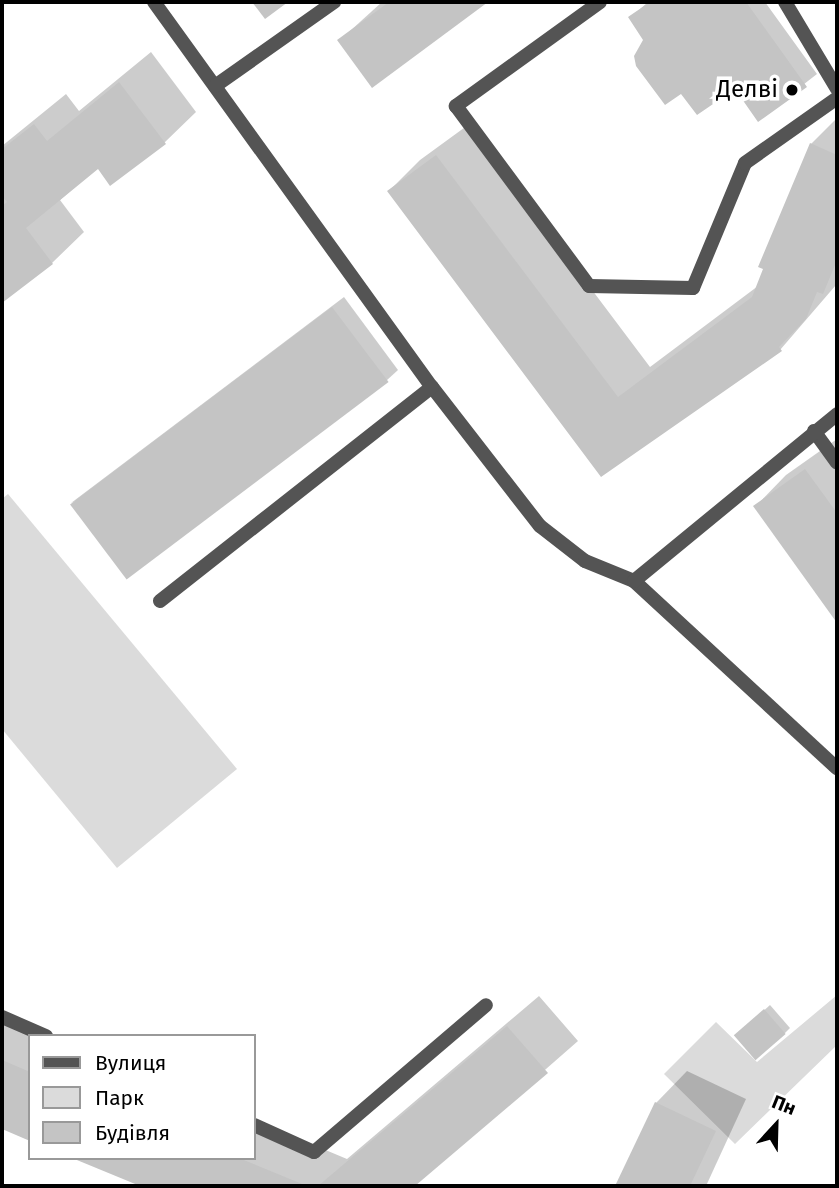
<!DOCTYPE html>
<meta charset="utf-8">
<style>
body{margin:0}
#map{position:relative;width:839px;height:1188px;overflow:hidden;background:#fff;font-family:"Fira Sans",sans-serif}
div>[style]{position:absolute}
.green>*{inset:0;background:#dbdbdb}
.shadow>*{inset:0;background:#0003}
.building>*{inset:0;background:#c4c4c4;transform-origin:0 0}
.lane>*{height:14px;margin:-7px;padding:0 7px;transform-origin:7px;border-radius:7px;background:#545454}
.street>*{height:14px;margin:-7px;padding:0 7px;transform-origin:7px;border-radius:7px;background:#545454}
.dots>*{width:19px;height:19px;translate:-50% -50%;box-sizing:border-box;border:4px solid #fff;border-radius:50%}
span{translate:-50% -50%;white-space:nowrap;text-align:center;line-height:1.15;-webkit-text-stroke:7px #fff;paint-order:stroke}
.poi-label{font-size:24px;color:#000}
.right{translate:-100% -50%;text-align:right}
.frame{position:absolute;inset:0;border:4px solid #000;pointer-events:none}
.legend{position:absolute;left:28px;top:1034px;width:228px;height:126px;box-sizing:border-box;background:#fff;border:2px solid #999;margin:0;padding:9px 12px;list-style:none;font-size:21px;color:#000}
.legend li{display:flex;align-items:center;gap:14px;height:35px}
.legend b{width:35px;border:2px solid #999}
.north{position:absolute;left:741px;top:1090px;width:70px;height:70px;-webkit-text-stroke:5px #fff;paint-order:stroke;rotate:22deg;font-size:19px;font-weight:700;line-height:28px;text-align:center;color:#000}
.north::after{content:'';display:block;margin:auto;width:24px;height:32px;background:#000;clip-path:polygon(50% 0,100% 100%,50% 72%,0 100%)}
</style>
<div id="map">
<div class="green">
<i style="clip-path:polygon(8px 494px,237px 769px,117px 868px,2px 729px,2px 499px)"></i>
<i style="clip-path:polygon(837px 995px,837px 1045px,735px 1144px,664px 1074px,716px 1022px,757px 1062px)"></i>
</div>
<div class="shadow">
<i style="clip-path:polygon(382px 2px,485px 2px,372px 86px,339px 41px)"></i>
<i style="clip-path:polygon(648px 2px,765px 2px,817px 74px,759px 119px,735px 86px,645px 39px,630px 18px)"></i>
<i style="clip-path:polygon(151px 52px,196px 112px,164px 143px,98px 167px,60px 200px,84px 232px,52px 263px,2px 301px,2px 146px,66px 94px,79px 111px)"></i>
<i style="clip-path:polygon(837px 118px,836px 285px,780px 350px,601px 474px,389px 191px,420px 160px,468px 125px,650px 367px,758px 286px,811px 144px)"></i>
<i style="clip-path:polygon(344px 297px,398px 370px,386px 381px,71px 503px)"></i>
<i style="clip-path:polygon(837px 439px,837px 620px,755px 507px,786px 475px)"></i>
<i style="clip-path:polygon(539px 996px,578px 1041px,412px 1186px,144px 1186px,76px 1158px,254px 1158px,254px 1120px,347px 1159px)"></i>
<i style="clip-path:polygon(770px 1005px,790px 1028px,785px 1033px,741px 1031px)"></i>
<i style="clip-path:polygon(2px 1016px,30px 1036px,30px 1139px,2px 1127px)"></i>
<i style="clip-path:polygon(687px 1071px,746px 1099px,706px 1186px,617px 1186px,656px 1103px)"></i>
</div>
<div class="building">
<i style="clip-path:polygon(252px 2px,288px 2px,265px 19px)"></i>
<i style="clip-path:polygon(389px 2px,488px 2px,372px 88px,337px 40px)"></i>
<i style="clip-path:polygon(650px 2px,746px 2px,807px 87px,758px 122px,735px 89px,697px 115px,681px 94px,665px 105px,636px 66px,634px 56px,643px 40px,628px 17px)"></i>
<i style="clip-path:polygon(119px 82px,166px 144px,110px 186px,98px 169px,26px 228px,53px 264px,2px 303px,2px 206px,7px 202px,2px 196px,2px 149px,34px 124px,47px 141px)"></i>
<i style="clip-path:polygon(810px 143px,837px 155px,837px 260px,823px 294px,817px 292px,806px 319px,779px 347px,782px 351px,601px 477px,387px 191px,436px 155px,618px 397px,752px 297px,763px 269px,758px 267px)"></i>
<i style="left:332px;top:307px;width:94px;height:328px;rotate:53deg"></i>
<i style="clip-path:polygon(805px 469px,837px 513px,837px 623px,753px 506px)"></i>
<i style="left:764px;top:1009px;width:33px;height:40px;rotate:49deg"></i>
<i style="clip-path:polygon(507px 1026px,548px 1073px,415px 1186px,318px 1186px)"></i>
<i style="clip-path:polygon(2px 1060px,30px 1072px,30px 1141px,2px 1129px)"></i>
<i style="clip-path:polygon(655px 1102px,716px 1131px,690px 1186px,615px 1186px)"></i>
<i style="clip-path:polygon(72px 1158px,239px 1158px,307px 1186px,140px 1186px)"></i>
</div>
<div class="lane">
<i style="left:154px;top:2px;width:475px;rotate:54.2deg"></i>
<i style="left:432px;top:387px;width:176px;rotate:52.2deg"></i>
<i style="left:540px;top:526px;width:57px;rotate:37.9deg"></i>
<i style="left:585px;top:561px;width:53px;rotate:22.2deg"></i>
<i style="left:634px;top:581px;width:276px;rotate:42.7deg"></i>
<i style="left:600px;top:2px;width:178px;rotate:144.2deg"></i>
<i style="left:456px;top:106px;width:224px;rotate:53.5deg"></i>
<i style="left:589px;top:286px;width:104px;rotate:1.1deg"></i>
<i style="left:693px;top:288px;width:135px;rotate:-67.4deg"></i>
<i style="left:745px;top:163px;width:113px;rotate:-35.2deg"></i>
<i style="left:215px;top:86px;width:146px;rotate:-35.2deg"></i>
<i style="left:814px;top:431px;width:39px;rotate:54deg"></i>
<i style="left:634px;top:581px;width:263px;rotate:-39.4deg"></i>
<i style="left:160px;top:601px;width:346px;rotate:-38.2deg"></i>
<i style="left:2px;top:1017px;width:48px;rotate:23.4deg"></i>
<i style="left:254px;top:1125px;width:66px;rotate:24.2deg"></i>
<i style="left:314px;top:1152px;width:226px;rotate:-40.5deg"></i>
</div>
<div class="street">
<i style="left:785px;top:2px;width:101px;rotate:59.1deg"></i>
</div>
<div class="dots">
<i style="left:792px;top:90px;background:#000"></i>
</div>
<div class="poi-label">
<span class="right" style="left:778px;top:90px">Делві</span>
</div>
<div class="frame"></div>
<ul class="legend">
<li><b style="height:9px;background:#545454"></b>Вулиця</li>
<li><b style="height:19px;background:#dbdbdb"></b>Парк</li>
<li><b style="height:19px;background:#c4c4c4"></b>Будівля</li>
</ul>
<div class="north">Пн</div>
</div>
